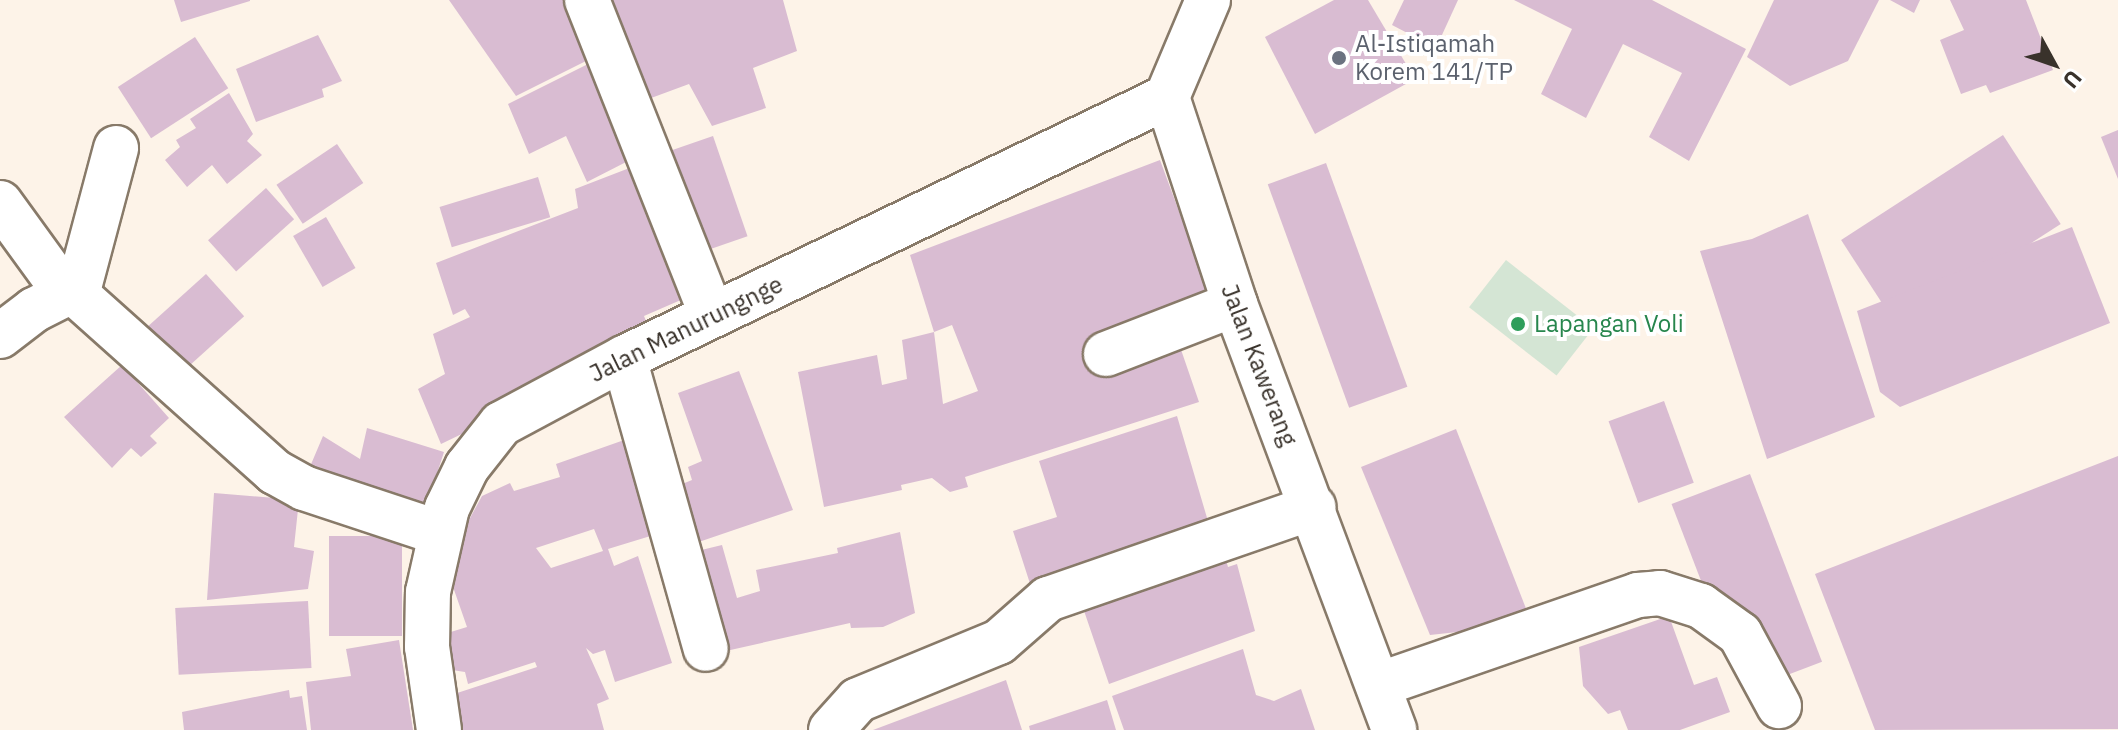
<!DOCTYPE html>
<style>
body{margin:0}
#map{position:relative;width:2118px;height:730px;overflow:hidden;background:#fdf3e8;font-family:"IBM Plex Sans",sans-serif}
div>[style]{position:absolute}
.green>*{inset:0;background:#d4e5d4;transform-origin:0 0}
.building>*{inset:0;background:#d9bcd2;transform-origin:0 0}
.roads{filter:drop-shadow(2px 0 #887a69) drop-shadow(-2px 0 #887a69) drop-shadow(0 2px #887a69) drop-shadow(0 -2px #887a69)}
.minor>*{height:44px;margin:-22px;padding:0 22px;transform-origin:22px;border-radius:22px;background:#fff}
.dots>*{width:22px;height:22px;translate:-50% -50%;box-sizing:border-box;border:4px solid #fff;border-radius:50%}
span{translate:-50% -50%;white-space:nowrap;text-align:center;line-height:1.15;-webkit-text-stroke:8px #fff;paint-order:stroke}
.worship-label{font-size:24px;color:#5b616d}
.left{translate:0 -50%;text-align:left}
.leisure-label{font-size:24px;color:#27864d}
.street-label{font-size:24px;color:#39322b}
.north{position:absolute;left:2014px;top:24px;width:80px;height:80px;-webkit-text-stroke:6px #fff;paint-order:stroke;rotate:130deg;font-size:22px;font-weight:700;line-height:32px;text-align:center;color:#39322b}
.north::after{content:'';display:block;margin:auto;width:28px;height:36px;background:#39322b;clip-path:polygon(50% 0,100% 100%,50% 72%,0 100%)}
</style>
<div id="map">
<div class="green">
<i style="left:1506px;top:260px;width:111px;height:60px;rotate:38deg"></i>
</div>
<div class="building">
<i style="clip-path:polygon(174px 0,250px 0,250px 1px,181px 22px)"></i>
<i style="clip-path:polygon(449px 0,567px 0,590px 59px,516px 96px)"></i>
<i style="clip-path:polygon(571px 0,783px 0,797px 51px,753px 68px,766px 108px,712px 126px,689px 84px,616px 111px)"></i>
<i style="clip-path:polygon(1334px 0,1368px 0,1415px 79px,1315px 134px,1265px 37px)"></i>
<i style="clip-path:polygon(1404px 0,1458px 0,1436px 48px,1392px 25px)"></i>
<i style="clip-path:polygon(1514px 0,1652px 0,1746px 49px,1689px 161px,1649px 137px,1682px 73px,1623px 44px,1586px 118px,1541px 94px,1572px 29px)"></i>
<i style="clip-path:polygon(1774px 0,1879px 0,1848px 61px,1790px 86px,1747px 57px)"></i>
<i style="clip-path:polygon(1890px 0,1920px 0,1914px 13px)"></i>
<i style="clip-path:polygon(1950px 0,2026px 0,2053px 70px,1990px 93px,1986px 85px,1961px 94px,1940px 40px,1964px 30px)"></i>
<i style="clip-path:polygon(318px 35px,342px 81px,322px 89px,324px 97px,256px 122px,236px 69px)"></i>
<i style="left:195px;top:37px;width:61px;height:92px;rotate:57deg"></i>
<i style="clip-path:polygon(588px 64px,632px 159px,587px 182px,566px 136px,529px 154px,508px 104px)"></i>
<i style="clip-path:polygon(229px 93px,253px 134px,247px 141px,262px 155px,227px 184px,212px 165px,187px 187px,165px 160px,180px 147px,176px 140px,196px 128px,190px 119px)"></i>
<i style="clip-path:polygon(2118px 130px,2118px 179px,2101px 137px)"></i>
<i style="left:2003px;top:135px;width:106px;height:193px;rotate:57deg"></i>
<i style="left:713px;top:136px;width:106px;height:52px;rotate:71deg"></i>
<i style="left:337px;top:144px;width:47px;height:73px;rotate:56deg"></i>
<i style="clip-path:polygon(1160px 160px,1214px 306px,1177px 338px,1199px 402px,965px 477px,968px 487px,950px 492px,932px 478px,901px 485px,902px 490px,824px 507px,798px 372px,877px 355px,882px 385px,907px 379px,902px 340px,934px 332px,943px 404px,978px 391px,952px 325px,934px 332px,910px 255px)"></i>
<i style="left:1326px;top:163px;width:238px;height:62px;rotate:70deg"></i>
<i style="clip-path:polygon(632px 167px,690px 296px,644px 316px,654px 341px,441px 444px,418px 389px,445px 374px,433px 334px,470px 317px,465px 309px,453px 315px,436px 263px,578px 208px,575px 189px)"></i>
<i style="left:538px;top:177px;width:42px;height:103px;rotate:73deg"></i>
<i style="left:266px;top:188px;width:42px;height:78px;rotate:48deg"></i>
<i style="clip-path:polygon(1808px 214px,1875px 417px,1767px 459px,1700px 251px,1752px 239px)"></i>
<i style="left:326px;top:217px;width:59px;height:38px;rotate:60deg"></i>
<i style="clip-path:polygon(2072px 227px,2110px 323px,1900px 407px,1880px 392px,1857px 311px)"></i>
<i style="left:206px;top:274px;width:57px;height:100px;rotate:48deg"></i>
<i style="clip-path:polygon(122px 365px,169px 418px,150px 436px,157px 443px,141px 457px,131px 448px,112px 468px,64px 417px)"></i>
<i style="clip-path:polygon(739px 371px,793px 510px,687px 546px,670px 489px,692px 480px,688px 467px,702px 461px,678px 393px)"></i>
<i style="left:1664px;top:401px;width:87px;height:59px;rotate:70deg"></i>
<i style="clip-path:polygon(1177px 416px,1210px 528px,1034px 596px,1013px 531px,1057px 517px,1039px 461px)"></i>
<i style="clip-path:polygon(367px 428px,444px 452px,425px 510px,309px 469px,323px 436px,360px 459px)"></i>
<i style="clip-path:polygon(1456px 429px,1527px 611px,1485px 629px,1430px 635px,1361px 467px)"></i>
<i style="clip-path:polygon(evenodd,627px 439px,657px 534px,608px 549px,614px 566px,638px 556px,672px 663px,615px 682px,605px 650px,593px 654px,586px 648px,609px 699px,597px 704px,604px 730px,462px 730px,451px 695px,537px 667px,535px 662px,468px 684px,465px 672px,452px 670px,441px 635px,467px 627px,445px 564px,482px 496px,510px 483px,514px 491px,560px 477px,556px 464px,627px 439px,594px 529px,603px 551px,551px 568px,536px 548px,594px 529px)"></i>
<i style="clip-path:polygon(2118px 456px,2118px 729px,1875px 730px,1815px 574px)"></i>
<i style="left:1750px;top:474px;width:201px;height:84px;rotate:69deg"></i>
<i style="clip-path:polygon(214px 493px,299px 500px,294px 547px,314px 551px,308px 589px,207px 600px)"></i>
<i style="clip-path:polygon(900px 532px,915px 613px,883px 627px,851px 628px,850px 623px,717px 653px,689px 553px,722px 545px,737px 598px,760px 591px,756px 570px,838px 553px,837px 548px)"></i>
<i style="left:402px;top:536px;width:100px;height:73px;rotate:90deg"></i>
<i style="clip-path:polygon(1222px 546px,1228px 567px,1237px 564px,1255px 631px,1109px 684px,1082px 605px)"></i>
<i style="left:308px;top:601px;width:67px;height:133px;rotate:87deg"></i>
<i style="clip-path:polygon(1669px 616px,1694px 685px,1717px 677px,1730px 712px,1680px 730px,1628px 730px,1620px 710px,1608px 714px,1583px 686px,1579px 647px)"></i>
<i style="clip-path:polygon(399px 640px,413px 730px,311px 730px,306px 682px,351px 676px,346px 649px)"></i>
<i style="clip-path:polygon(1243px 649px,1256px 695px,1274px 701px,1301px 689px,1315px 730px,1124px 730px,1112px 696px)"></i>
<i style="clip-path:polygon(1006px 680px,1022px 730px,873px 730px)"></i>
<i style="clip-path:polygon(289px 690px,290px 698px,302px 696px,307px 730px,184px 730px,182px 712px)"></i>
<i style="clip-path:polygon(1107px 700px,1116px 730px,1030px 730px,1029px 726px)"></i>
</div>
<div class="roads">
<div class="minor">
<i style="left:587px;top:0;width:339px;rotate:68.4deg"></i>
<i style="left:1208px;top:0;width:105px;rotate:112.9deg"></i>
<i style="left:1167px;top:97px;width:218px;rotate:71.8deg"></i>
<i style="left:1235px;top:304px;width:455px;rotate:69.5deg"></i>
<i style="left:0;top:203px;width:112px;rotate:54deg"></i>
<i style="left:77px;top:295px;width:152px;rotate:-75.1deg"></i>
<i style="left:0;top:336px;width:43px;rotate:-37.4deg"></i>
<i style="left:34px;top:310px;width:36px;rotate:-27deg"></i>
<i style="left:66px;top:294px;width:11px;rotate:5deg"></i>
<i style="left:77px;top:295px;width:266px;rotate:41.8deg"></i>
<i style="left:275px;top:472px;width:33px;rotate:29deg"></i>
<i style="left:304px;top:488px;width:143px;rotate:18.3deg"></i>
<i style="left:1106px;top:354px;width:138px;rotate:-21.2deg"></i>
<i style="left:624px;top:358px;width:302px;rotate:74.3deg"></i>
<i style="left:1378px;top:685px;width:275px;rotate:-19.1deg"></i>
<i style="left:1638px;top:595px;width:22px;rotate:-5deg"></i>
<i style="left:1660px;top:593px;width:43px;rotate:17.6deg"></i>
<i style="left:1701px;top:606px;width:48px;rotate:35.7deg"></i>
<i style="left:1740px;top:634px;width:82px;rotate:61.6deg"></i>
<i style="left:439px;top:730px;width:84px;rotate:-98.2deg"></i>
<i style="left:427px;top:647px;width:55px;rotate:-89deg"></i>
<i style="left:428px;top:592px;width:86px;rotate:-77.3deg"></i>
<i style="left:447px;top:508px;width:46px;rotate:-64deg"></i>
<i style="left:467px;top:467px;width:55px;rotate:-51.7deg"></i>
<i style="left:501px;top:424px;width:140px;rotate:-28.2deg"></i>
<i style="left:624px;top:358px;width:602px;rotate:-25.67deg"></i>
<i style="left:831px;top:730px;width:40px;rotate:-48deg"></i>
<i style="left:858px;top:700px;width:152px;rotate:-22.4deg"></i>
<i style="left:999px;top:642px;width:65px;rotate:-41.3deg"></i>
<i style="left:1048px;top:599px;width:281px;rotate:-19.1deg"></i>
</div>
</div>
<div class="dots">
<i style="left:1339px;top:58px;background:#6b7280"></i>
<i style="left:1518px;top:324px;background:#2e9e5b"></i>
</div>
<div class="worship-label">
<span class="left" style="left:1355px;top:58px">Al-Istiqamah<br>Korem 141/TP</span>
</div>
<div class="leisure-label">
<span class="left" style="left:1534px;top:324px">Lapangan Voli</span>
</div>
<div class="street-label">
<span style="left:686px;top:329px;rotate:-26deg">Jalan Manurungnge</span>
<span style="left:1259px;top:365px;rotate:69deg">Jalan Kawerang</span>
</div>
<div class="north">U</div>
</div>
